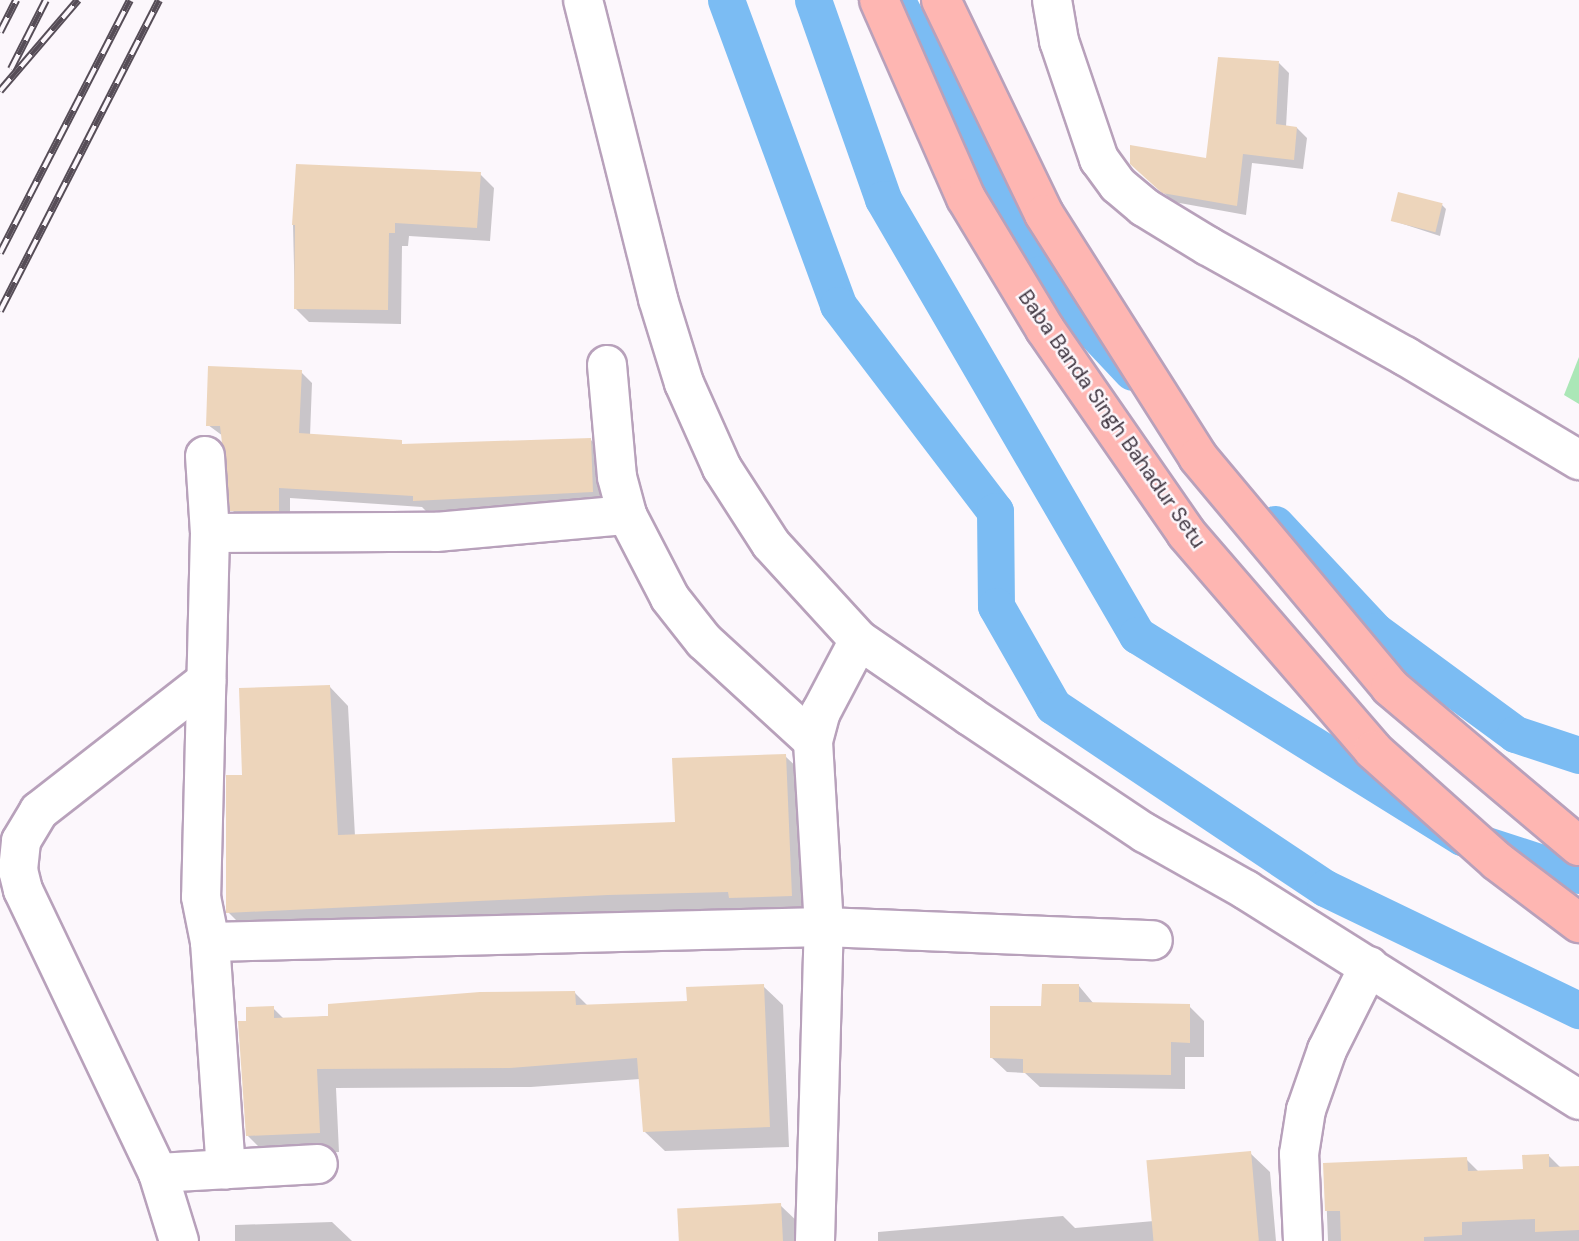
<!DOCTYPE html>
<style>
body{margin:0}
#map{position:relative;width:1579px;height:1241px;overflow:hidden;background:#fcf7fc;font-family:"DM Sans",sans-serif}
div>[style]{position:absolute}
.green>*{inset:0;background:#abe7b7}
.shadow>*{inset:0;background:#0003}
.canal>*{height:37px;margin:-18.5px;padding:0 18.5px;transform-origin:18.5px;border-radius:18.5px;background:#7bbcf3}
.building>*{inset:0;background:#edd5bb;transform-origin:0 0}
.roads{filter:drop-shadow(2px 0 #b8a1bb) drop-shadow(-2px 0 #b8a1bb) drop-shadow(0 2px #b8a1bb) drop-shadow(0 -2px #b8a1bb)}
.minor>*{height:38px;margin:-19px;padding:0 19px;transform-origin:19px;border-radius:19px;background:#fff}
.trunk>*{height:38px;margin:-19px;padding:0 19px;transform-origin:19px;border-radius:19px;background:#feb6b2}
.rail>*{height:8px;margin-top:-4px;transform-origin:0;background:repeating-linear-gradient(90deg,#fcf7fc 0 16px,#564d57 0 32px);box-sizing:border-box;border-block:2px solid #564d57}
span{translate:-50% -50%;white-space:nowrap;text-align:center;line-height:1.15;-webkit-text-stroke:5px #fcf7fc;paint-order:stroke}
.street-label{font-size:21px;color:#413742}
</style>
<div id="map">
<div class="green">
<i style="clip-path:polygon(1579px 357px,1579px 404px,1564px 395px)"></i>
</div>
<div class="shadow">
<i style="clip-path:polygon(1279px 63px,1289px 73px,1286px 127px,1297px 128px,1307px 138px,1303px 169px,1252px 163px,1246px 215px,1174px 202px,1142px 174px,1208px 160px)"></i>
<i style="clip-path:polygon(480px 174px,494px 188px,490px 241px,409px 236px,408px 246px,402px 246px,401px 324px,309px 322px,295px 308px,293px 224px)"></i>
<i style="clip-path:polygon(1442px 205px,1446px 209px,1440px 236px,1394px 221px)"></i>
<i style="clip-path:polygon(301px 372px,312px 383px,310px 436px,405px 445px,590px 439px,602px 451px,604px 503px,426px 511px,422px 507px,290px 498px,290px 522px,244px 522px,232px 510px,223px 436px,208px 425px)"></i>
<i style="clip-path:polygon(330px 687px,348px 706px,355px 836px,677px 824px,785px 756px,804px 774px,810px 914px,247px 931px,228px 912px,244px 776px)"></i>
<i style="clip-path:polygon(763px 986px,783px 1005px,789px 1147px,665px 1151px,645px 1132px,640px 1079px,531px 1087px,336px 1088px,339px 1152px,267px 1155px,247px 1135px,248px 1023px,273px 1008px,285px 1020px,575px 993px,588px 1006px,688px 1003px)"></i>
<i style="clip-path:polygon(1079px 986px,1094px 1004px,1189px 1006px,1204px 1021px,1204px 1057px,1185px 1057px,1185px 1089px,1040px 1087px,1025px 1073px,1007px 1072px,991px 1057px,1043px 1008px)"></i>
<i style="clip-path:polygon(1250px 1153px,1270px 1172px,1276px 1241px,878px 1241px,878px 1232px,1063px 1216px,1075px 1228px,1154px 1221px)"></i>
<i style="clip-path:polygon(1548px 1155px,1561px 1168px,1579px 1167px,1579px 1241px,1328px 1241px,1325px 1165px,1466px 1159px,1480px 1173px,1525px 1171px)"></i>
<i style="clip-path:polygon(780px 1205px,800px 1224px,801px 1241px,680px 1241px)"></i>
<i style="clip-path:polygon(332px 1222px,352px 1241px,235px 1241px,235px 1225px)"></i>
</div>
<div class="canal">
<i style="left:726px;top:0;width:325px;rotate:69.8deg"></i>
<i style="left:838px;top:305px;width:259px;rotate:52.7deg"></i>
<i style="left:995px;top:511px;width:95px;rotate:89.4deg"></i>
<i style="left:996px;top:606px;width:115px;rotate:60.3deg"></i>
<i style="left:1053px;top:706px;width:327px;rotate:33.8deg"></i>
<i style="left:1325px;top:888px;width:282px;rotate:25.7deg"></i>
<i style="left:813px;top:0;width:211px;rotate:70.6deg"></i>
<i style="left:883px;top:199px;width:505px;rotate:59.78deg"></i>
<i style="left:1137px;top:635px;width:383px;rotate:31.9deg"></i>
<i style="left:1462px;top:837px;width:123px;rotate:18deg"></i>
<i style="left:897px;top:1px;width:308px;rotate:62.4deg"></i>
<i style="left:1040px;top:274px;width:134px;rotate:46.8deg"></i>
<i style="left:1275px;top:524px;width:146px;rotate:46.9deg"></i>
<i style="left:1375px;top:631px;width:174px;rotate:36.3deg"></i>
<i style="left:1515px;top:734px;width:67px;rotate:18.2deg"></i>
</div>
<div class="building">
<i style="clip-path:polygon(1218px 57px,1279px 61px,1276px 124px,1297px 127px,1294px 160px,1243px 154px,1237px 206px,1162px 193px,1130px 164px,1130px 145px,1206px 158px)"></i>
<i style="clip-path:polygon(296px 164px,481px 172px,477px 228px,395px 223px,395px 233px,389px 233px,388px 310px,294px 309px,295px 225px,292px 225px)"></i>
<i style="left:1398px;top:192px;width:46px;height:30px;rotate:14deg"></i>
<i style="clip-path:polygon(208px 366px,302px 370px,299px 433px,402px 440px,402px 444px,591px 438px,593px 492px,413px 501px,413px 496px,279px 488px,279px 511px,230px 511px,220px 426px,206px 426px)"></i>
<i style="clip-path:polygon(330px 685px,338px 835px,675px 822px,672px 758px,786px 754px,792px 896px,729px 898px,728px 892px,608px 895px,226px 913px,226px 775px,242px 775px,239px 688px)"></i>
<i style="clip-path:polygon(764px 984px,770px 1127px,643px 1132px,637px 1058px,510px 1068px,317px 1069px,320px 1133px,246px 1136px,238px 1021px,246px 1021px,246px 1007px,274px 1006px,274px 1018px,328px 1016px,328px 1004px,480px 992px,575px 991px,576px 1005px,687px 1001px,686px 987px)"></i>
<i style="clip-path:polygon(1042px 984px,1079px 984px,1079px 1002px,1190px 1004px,1190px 1043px,1171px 1042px,1171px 1075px,1023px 1073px,1023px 1059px,990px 1058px,990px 1006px,1041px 1006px)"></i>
<i style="left:1251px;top:1151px;width:90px;height:105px;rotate:85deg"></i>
<i style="clip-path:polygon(1549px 1154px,1549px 1167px,1579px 1166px,1579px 1230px,1535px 1232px,1535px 1219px,1462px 1222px,1462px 1235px,1424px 1237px,1424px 1241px,1341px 1241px,1340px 1211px,1325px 1211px,1323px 1163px,1467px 1157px,1468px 1171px,1523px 1169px,1522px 1155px)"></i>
<i style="left:781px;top:1203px;width:38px;height:104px;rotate:87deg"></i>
</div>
<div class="roads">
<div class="minor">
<i style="left:583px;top:0;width:308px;rotate:75.9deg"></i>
<i style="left:658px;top:299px;width:88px;rotate:72.8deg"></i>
<i style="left:684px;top:383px;width:93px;rotate:65.9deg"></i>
<i style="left:722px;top:468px;width:90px;rotate:57.2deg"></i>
<i style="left:771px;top:544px;width:130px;rotate:47.5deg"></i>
<i style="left:859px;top:640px;width:135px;rotate:34.4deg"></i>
<i style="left:970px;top:716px;width:211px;rotate:33.8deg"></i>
<i style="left:1145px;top:833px;width:116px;rotate:29.4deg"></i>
<i style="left:1246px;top:890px;width:394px;rotate:32.2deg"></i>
<i style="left:1052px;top:0;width:42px;rotate:80.3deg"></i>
<i style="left:1059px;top:41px;width:125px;rotate:71.3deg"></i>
<i style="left:1099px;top:159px;width:32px;rotate:54deg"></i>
<i style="left:1118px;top:185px;width:34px;rotate:40deg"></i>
<i style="left:1144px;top:207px;width:75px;rotate:31.4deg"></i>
<i style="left:1208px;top:246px;width:226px;rotate:29.2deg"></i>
<i style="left:1405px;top:356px;width:203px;rotate:30.9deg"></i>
<i style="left:607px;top:365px;width:112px;rotate:84.9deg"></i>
<i style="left:617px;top:477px;width:39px;rotate:75deg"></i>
<i style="left:627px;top:515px;width:93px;rotate:62.6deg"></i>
<i style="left:670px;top:598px;width:55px;rotate:51.7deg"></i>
<i style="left:704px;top:641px;width:148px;rotate:42.5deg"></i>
<i style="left:205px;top:456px;width:77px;rotate:86.3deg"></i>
<i style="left:210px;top:533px;width:364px;rotate:91.4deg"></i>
<i style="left:201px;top:897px;width:46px;rotate:78.7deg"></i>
<i style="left:210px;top:942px;width:228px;rotate:86deg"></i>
<i style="left:210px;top:533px;width:226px;rotate:-0.3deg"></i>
<i style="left:436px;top:532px;width:192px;rotate:-5.1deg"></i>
<i style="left:210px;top:942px;width:614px;rotate:-1.4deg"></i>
<i style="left:824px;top:927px;width:329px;rotate:2.3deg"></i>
<i style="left:158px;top:1173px;width:160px;rotate:-3.2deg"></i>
<i style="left:179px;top:1241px;width:71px;rotate:-107.2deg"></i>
<i style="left:158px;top:1173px;width:314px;rotate:-115.5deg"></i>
<i style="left:23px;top:890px;width:21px;rotate:-104deg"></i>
<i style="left:18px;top:870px;width:29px;rotate:-84deg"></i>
<i style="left:21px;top:841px;width:35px;rotate:-59deg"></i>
<i style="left:39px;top:811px;width:212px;rotate:-37.9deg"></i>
<i style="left:815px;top:1241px;width:314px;rotate:-88.4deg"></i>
<i style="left:824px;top:927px;width:186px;rotate:-93.4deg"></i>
<i style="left:813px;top:741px;width:30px;rotate:-75deg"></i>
<i style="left:821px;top:712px;width:81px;rotate:-62.2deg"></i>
<i style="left:1303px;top:1241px;width:87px;rotate:-92.6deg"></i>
<i style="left:1299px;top:1154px;width:45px;rotate:-81deg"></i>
<i style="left:1306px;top:1110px;width:64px;rotate:-70.7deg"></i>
<i style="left:1327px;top:1050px;width:94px;rotate:-63.4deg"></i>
</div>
<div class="trunk">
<i style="left:879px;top:0;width:216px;rotate:66.3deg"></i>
<i style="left:966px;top:198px;width:153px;rotate:58.9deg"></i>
<i style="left:1045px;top:329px;width:248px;rotate:55.3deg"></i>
<i style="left:1186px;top:533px;width:286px;rotate:49.2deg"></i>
<i style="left:1373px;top:750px;width:166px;rotate:41.8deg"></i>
<i style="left:1497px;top:861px;width:103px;rotate:37.1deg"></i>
<i style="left:941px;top:0;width:237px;rotate:64.3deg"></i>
<i style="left:1044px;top:214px;width:288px;rotate:57.6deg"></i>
<i style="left:1198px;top:457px;width:300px;rotate:50.1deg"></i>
<i style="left:1390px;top:687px;width:247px;rotate:40.1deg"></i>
</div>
</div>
<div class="rail">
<i style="left:0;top:32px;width:36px;rotate:-63deg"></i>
<i style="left:11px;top:69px;width:77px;rotate:-63.1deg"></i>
<i style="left:0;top:91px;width:120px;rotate:-49.4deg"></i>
<i style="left:0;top:253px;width:284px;rotate:-62.8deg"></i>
<i style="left:0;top:311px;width:349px;rotate:-62.9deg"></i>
</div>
<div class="street-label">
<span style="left:1112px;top:419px;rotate:55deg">Baba Banda Singh Bahadur Setu</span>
</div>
</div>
